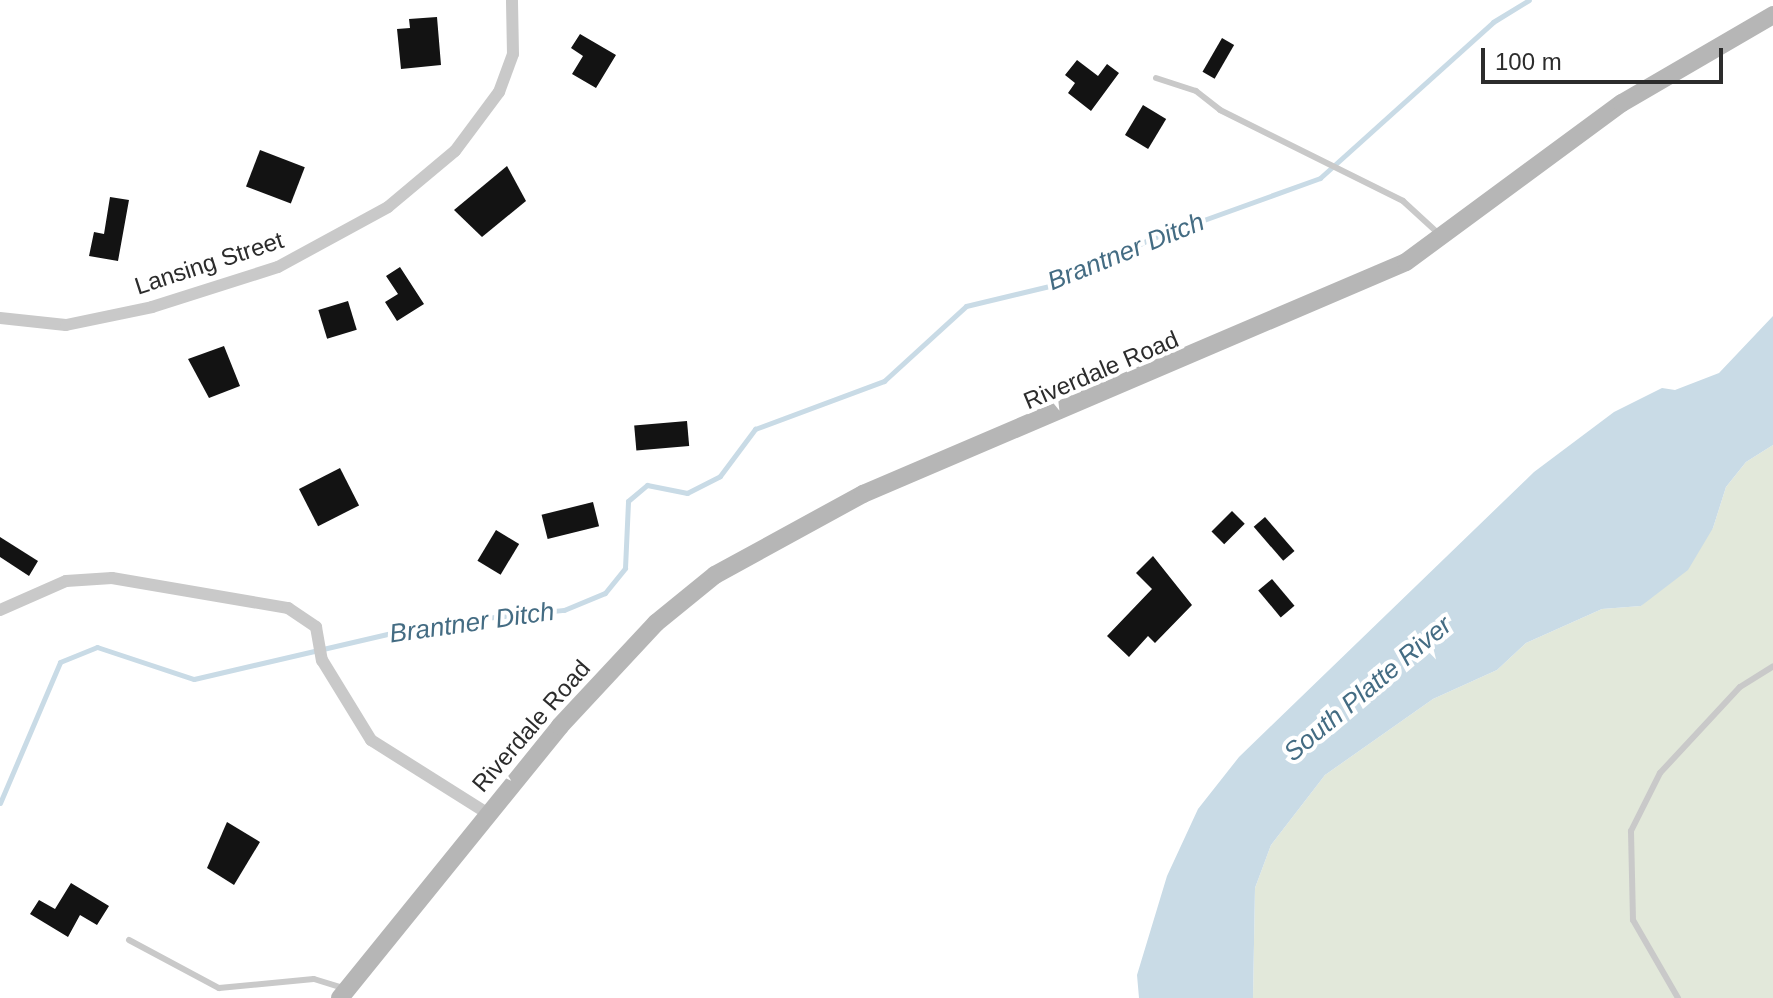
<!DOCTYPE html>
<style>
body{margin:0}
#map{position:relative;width:1773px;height:998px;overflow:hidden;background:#fff;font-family:Arial,sans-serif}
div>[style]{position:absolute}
.green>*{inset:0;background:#e2e8da}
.water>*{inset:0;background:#c9dbe6}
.stream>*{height:5px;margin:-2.5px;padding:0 2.5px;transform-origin:2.5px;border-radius:2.5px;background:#c9dbe6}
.building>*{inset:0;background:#131313;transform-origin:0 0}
.lane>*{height:6px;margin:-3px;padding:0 3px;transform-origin:3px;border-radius:3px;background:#c9c9c9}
.street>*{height:12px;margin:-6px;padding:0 6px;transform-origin:6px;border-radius:6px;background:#c9c9c9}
.secondary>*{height:18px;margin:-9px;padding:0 9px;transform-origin:9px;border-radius:9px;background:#b6b6b6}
span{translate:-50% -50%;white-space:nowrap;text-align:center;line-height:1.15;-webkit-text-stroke:8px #fff;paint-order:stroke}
.street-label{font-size:24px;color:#2c2c2c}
.water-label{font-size:26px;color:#446c83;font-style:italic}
.scale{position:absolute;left:1481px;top:48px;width:242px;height:36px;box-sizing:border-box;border:4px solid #2c2c2c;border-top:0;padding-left:10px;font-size:24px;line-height:28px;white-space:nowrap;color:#2c2c2c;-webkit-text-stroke:6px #fff;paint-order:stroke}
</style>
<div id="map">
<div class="green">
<i style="clip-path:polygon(1773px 445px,1773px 998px,1253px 998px,1255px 888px,1271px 845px,1325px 775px,1433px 699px,1497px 670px,1526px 643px,1602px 609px,1641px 606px,1713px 528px,1726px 487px,1746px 462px)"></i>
</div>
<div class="water">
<i style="clip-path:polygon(1773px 316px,1773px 445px,1746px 462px,1726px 487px,1713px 528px,1688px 570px,1641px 606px,1602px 609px,1526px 643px,1497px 670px,1433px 699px,1325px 775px,1271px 845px,1255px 888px,1253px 998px,1139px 998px,1137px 975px,1167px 876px,1198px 809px,1239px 757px,1534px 472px,1614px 412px,1662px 388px,1675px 390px,1719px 373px)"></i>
</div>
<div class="stream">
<i style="left:0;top:803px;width:153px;rotate:-66.9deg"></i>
<i style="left:60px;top:662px;width:40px;rotate:-22deg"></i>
<i style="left:97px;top:647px;width:102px;rotate:18.3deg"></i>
<i style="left:194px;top:679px;width:247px;rotate:-13.1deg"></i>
<i style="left:435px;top:623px;width:130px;rotate:-5.8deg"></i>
<i style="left:564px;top:610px;width:44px;rotate:-22.5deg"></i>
<i style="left:605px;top:593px;width:32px;rotate:-51deg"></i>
<i style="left:625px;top:568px;width:67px;rotate:-87.4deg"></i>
<i style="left:628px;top:501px;width:25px;rotate:-40deg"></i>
<i style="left:647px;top:485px;width:41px;rotate:11.3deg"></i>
<i style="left:687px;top:493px;width:37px;rotate:-27deg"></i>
<i style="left:720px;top:476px;width:59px;rotate:-53.3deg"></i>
<i style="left:755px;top:429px;width:138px;rotate:-20.4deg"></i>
<i style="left:884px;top:381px;width:111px;rotate:-42.4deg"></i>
<i style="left:966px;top:306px;width:103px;rotate:-13.5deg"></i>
<i style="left:1066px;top:282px;width:92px;rotate:-27.1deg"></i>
<i style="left:1148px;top:240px;width:183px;rotate:-19.8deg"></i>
<i style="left:1320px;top:178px;width:233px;rotate:-42deg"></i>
<i style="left:1493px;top:22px;width:42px;rotate:-31.4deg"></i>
</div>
<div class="building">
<i style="clip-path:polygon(437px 17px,441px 65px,401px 69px,397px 29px,410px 28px,409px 19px)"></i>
<i style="clip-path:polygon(580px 34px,616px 55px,596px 88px,572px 74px,583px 56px,571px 48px)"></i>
<i style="left:1222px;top:38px;width:14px;height:39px;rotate:30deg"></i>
<i style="clip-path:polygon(1077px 60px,1098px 76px,1107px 64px,1119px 73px,1091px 111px,1068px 93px,1075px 83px,1065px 75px)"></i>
<i style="left:1143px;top:105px;width:27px;height:35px;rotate:31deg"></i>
<i style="left:260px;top:150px;width:48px;height:39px;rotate:21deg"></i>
<i style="clip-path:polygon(507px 166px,526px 201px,482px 237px,454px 210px)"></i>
<i style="clip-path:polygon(110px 197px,129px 200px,118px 261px,89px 256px,94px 232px,104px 234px)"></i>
<i style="clip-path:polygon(400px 267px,424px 304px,397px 321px,385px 302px,398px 294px,386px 276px)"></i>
<i style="left:348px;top:301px;width:30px;height:31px;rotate:73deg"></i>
<i style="clip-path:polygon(224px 346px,240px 386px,209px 398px,188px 359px)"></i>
<i style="left:687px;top:421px;width:25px;height:53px;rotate:85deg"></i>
<i style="left:340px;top:468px;width:42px;height:46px;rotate:63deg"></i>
<i style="left:593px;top:502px;width:25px;height:53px;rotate:76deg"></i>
<i style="left:1232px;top:511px;width:18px;height:29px;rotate:45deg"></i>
<i style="left:1265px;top:517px;width:45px;height:15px;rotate:49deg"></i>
<i style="left:496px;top:530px;width:27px;height:36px;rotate:31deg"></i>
<i style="clip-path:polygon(0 537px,38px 561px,29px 576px,0 557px)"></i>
<i style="clip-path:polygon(1153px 556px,1192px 605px,1155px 643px,1148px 636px,1129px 657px,1107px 636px,1152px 589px,1136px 573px)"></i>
<i style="left:1272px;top:579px;width:35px;height:18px;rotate:50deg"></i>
<i style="clip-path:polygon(227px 822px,260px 842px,234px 885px,207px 868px)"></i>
<i style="clip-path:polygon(71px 883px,109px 906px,97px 925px,80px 915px,68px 937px,30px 914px,39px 900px,55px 909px)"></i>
</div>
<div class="lane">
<i style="left:1156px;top:78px;width:42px;rotate:18deg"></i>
<i style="left:1196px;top:91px;width:31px;rotate:38deg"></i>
<i style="left:1220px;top:110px;width:204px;rotate:26.4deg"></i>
<i style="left:1403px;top:201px;width:49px;rotate:42.5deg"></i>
<i style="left:129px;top:940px;width:102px;rotate:28.1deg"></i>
<i style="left:219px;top:988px;width:95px;rotate:-5.4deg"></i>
<i style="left:314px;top:979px;width:30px;rotate:17deg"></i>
<i style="left:1678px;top:998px;width:90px;rotate:-120deg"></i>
<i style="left:1633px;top:920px;width:89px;rotate:-91.3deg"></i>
<i style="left:1631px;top:831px;width:65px;rotate:-63.4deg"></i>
<i style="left:1660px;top:773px;width:117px;rotate:-47.1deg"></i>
<i style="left:1740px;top:687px;width:39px;rotate:-32deg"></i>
</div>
<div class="street">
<i style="left:0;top:318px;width:66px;rotate:6.1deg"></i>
<i style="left:66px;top:325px;width:88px;rotate:-11.8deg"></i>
<i style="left:152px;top:307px;width:132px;rotate:-17.6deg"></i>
<i style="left:278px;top:267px;width:125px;rotate:-28.6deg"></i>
<i style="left:388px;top:207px;width:87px;rotate:-39.9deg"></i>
<i style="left:455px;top:151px;width:74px;rotate:-53.3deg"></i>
<i style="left:499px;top:92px;width:40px;rotate:-69.8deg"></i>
<i style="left:513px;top:54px;width:54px;rotate:-91.1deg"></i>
<i style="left:0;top:610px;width:72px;rotate:-23.7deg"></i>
<i style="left:66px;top:581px;width:46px;rotate:-3.7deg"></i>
<i style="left:112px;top:578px;width:179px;rotate:9.7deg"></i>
<i style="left:288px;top:608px;width:34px;rotate:34deg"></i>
<i style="left:316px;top:627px;width:34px;rotate:80deg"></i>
<i style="left:322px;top:660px;width:94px;rotate:58.5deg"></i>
<i style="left:371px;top:740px;width:137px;rotate:32.2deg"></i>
</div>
<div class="secondary">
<i style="left:340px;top:998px;width:350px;rotate:-51deg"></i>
<i style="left:560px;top:726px;width:141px;rotate:-47deg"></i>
<i style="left:656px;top:623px;width:76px;rotate:-39.1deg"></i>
<i style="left:715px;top:575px;width:169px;rotate:-28.7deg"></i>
<i style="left:863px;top:494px;width:590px;rotate:-23.13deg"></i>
<i style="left:1406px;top:262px;width:268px;rotate:-36.4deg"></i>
<i style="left:1622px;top:103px;width:175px;rotate:-30.2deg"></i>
</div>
<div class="street-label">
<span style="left:209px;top:263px;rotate:-18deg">Lansing Street</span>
<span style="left:1101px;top:370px;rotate:-23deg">Riverdale Road</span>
<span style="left:531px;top:726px;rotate:-49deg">Riverdale Road</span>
</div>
<div class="water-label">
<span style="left:1126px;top:252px;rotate:-22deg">Brantner Ditch</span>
<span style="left:472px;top:623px;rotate:-8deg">Brantner Ditch</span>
<span style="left:1368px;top:689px;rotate:-40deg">South Platte River</span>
</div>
<div class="scale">100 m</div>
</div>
